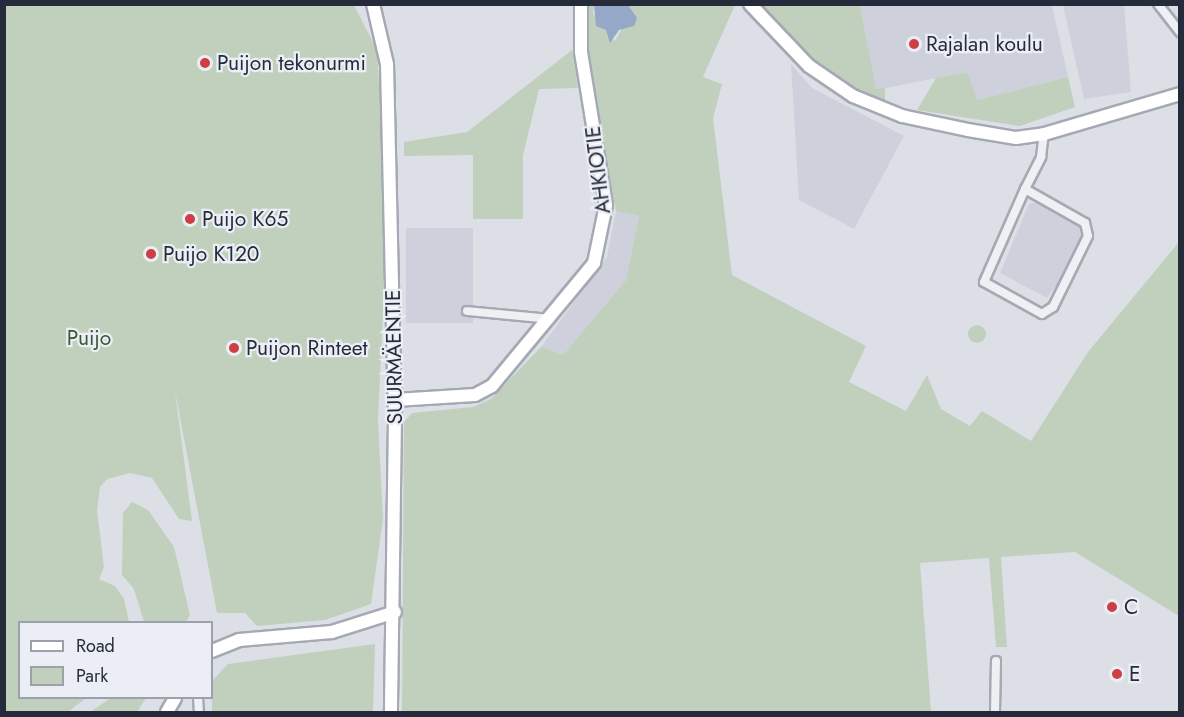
<!DOCTYPE html>
<meta charset="utf-8">
<style>
body{margin:0}
#map{position:relative;width:1184px;height:717px;overflow:hidden;background:#dcdfe6;font-family:Jost,sans-serif}
div>[style]{position:absolute}
.built>*{inset:0;background:#ced1db;transform-origin:0 0}
.green>*{inset:0;background:#c0d0bd}
.round{border-radius:50%}
.water>*{inset:0;background:#96a8c7}
.roads{filter:drop-shadow(2px 0 #a5a9b3) drop-shadow(-2px 0 #a5a9b3) drop-shadow(0 2px #a5a9b3) drop-shadow(0 -2px #a5a9b3)}
.street>*{height:8px;margin:-4px;padding:0 4px;transform-origin:4px;border-radius:4px;background:#eef0f4}
.secondary>*{height:12px;margin:-6px;padding:0 6px;transform-origin:6px;border-radius:6px;background:#fff}
.dots>*{width:16px;height:16px;translate:-50% -50%;box-sizing:border-box;border:3px solid #ebeef4;border-radius:50%}
span{translate:-50% -50%;white-space:nowrap;text-align:center;line-height:1.15;-webkit-text-stroke:4.5px #ebeef4;paint-order:stroke}
.poi-label{font-size:21px;color:#262b3c}
.left{translate:0 -50%;text-align:left}
.street-label{font-size:21px;color:#262b3c}
.park-label{font-size:21px;color:#365833}
.frame{position:absolute;inset:0;border:6px solid #262b3c;pointer-events:none}
.legend{position:absolute;left:18px;top:621px;width:195px;height:78px;box-sizing:border-box;background:#ebeef4;border:2px solid #9ca0aa;margin:0;padding:8px 10px;list-style:none;font-size:18px;color:#262b3c}
.legend li{display:flex;align-items:center;gap:12px;height:30px}
.legend b{width:30px;border:2px solid #9ca0aa}
</style>
<div id="map">
<div class="built">
<i style="clip-path:polygon(860px 5px,1052px 5px,1068px 77px,977px 100px,966px 72px,876px 90px)"></i>
<i style="clip-path:polygon(1063px 5px,1124px 5px,1131px 92px,1084px 99px)"></i>
<i style="clip-path:polygon(791px 64px,812px 88px,904px 136px,854px 229px,799px 200px)"></i>
<i style="clip-path:polygon(1036px 202px,1080px 223px,1083px 248px,1047px 298px,1000px 273px,1029px 204px)"></i>
<i style="clip-path:polygon(616px 211px,639px 216px,626px 280px,563px 355px,541px 347px,607px 257px)"></i>
<i style="left:406px;top:228px;width:67px;height:95px"></i>
</div>
<div class="green">
<i style="clip-path:polygon(4px 5px,354px 5px,377px 50px,387px 226px,378px 420px,383px 519px,371px 604px,325px 620px,257px 626px,245px 613px,217px 613px,175px 391px,192px 521px,179px 519px,152px 478px,130px 473px,107px 479px,100px 487px,97px 510px,104px 567px,99px 579px,115px 586px,124px 599px,129px 622px,20px 622px,20px 698px,86px 698px,68px 712px,5px 712px)"></i>
<i style="clip-path:polygon(583px 5px,594px 5px,593px 14px,615px 41px,631px 12px,628px 5px,735px 5px,703px 77px,722px 84px,713px 118px,732px 275px,866px 346px,849px 382px,906px 411px,927px 375px,941px 409px,970px 426px,982px 411px,1031px 441px,1088px 352px,1179px 242px,1179px 616px,1075px 552px,1001px 557px,1007px 647px,996px 647px,989px 558px,920px 563px,931px 712px,402px 712px,404px 422px,412px 413px,473px 407px,491px 399px,541px 347px,563px 355px,626px 280px,639px 216px,616px 211px,584px 46px)"></i>
<i style="clip-path:polygon(758px 5px,860px 5px,876px 89px,885px 88px,885px 103px,821px 71px)"></i>
<i style="clip-path:polygon(572px 50px,578px 88px,539px 89px,523px 155px,523px 219px,473px 219px,473px 155px,404px 156px,404px 142px,467px 132px)"></i>
<i style="clip-path:polygon(967px 72px,977px 100px,1068px 77px,1075px 107px,1020px 126px,917px 110px,936px 78px)"></i>
<i class="round" style="left:968px;top:325px;width:18px;height:18px"></i>
<i style="clip-path:polygon(132px 502px,148px 510px,174px 547px,190px 615px,186px 622px,144px 622px,134px 589px,122px 575px,123px 513px)"></i>
<i style="clip-path:polygon(375px 644px,373px 712px,212px 712px,212px 681px,228px 664px)"></i>
<i style="clip-path:polygon(111px 698px,146px 698px,137px 712px,90px 712px)"></i>
</div>
<div class="water">
<i style="clip-path:polygon(594px 5px,628px 5px,637px 18px,634px 26px,619px 30px,610px 43px,606px 30px,596px 26px)"></i>
</div>
<div class="roads">
<div class="street">
<i style="left:1158px;top:4px;width:36px;rotate:52deg"></i>
<i style="left:1025px;top:189px;width:69px;rotate:29.5deg"></i>
<i style="left:1085px;top:223px;width:13px;rotate:77deg"></i>
<i style="left:1088px;top:236px;width:79px;rotate:116.2deg"></i>
<i style="left:1053px;top:307px;width:13px;rotate:148deg"></i>
<i style="left:1042px;top:314px;width:66px;rotate:-151.1deg"></i>
<i style="left:984px;top:282px;width:102px;rotate:-66.2deg"></i>
<i style="left:1025px;top:189px;width:36px;rotate:-63deg"></i>
<i style="left:1041px;top:157px;width:23px;rotate:-83deg"></i>
<i style="left:467px;top:311px;width:83px;rotate:5.5deg"></i>
<i style="left:198px;top:698px;width:14px;rotate:86deg"></i>
<i style="left:995px;top:712px;width:51px;rotate:-88.9deg"></i>
</div>
<div class="secondary">
<i style="left:373px;top:4px;width:62px;rotate:76.9deg"></i>
<i style="left:387px;top:64px;width:354px;rotate:88.7deg"></i>
<i style="left:395px;top:418px;width:294px;rotate:90.8deg"></i>
<i style="left:750px;top:4px;width:86px;rotate:46.4deg"></i>
<i style="left:809px;top:66px;width:53px;rotate:34.3deg"></i>
<i style="left:853px;top:96px;width:53px;rotate:22.2deg"></i>
<i style="left:902px;top:116px;width:67px;rotate:12deg"></i>
<i style="left:968px;top:130px;width:49px;rotate:9.5deg"></i>
<i style="left:1016px;top:138px;width:28px;rotate:-8deg"></i>
<i style="left:1044px;top:134px;width:142px;rotate:-16.4deg"></i>
<i style="left:395px;top:400px;width:80px;rotate:-3.6deg"></i>
<i style="left:475px;top:395px;width:19px;rotate:-28deg"></i>
<i style="left:492px;top:386px;width:160px;rotate:-50.3deg"></i>
<i style="left:594px;top:263px;width:59px;rotate:-78.3deg"></i>
<i style="left:606px;top:205px;width:155px;rotate:-99.3deg"></i>
<i style="left:581px;top:52px;width:48px;rotate:-90deg"></i>
<i style="left:212px;top:651px;width:29px;rotate:-22deg"></i>
<i style="left:239px;top:640px;width:93px;rotate:-4.9deg"></i>
<i style="left:332px;top:632px;width:66px;rotate:-17.6deg"></i>
<i style="left:167px;top:712px;width:16px;rotate:-60deg"></i>
</div>
</div>
<div class="dots">
<i style="left:914px;top:44px;background:#cd3f45"></i>
<i style="left:205px;top:63px;background:#cd3f45"></i>
<i style="left:190px;top:219px;background:#cd3f45"></i>
<i style="left:151px;top:254px;background:#cd3f45"></i>
<i style="left:234px;top:348px;background:#cd3f45"></i>
<i style="left:1112px;top:607px;background:#cd3f45"></i>
<i style="left:1117px;top:674px;background:#cd3f45"></i>
</div>
<div class="poi-label">
<span class="left" style="left:926px;top:44px">Rajalan koulu</span>
<span class="left" style="left:217px;top:63px">Puijon tekonurmi</span>
<span class="left" style="left:202px;top:219px">Puijo K65</span>
<span class="left" style="left:163px;top:254px">Puijo K120</span>
<span class="left" style="left:246px;top:348px">Puijon Rinteet</span>
<span class="left" style="left:1124px;top:607px">C</span>
<span class="left" style="left:1129px;top:674px">E</span>
</div>
<div class="street-label">
<span style="left:598px;top:170px;rotate:-97deg">AHKIOTIE</span>
<span style="left:394px;top:357px;rotate:-91deg">SUURMÄENTIE</span>
</div>
<div class="park-label">
<span style="left:89px;top:338px">Puijo</span>
</div>
<div class="frame"></div>
<ul class="legend">
<li><b style="height:8px;background:#fff"></b>Road</li>
<li><b style="height:16px;background:#c0d0bd"></b>Park</li>
</ul>
</div>
